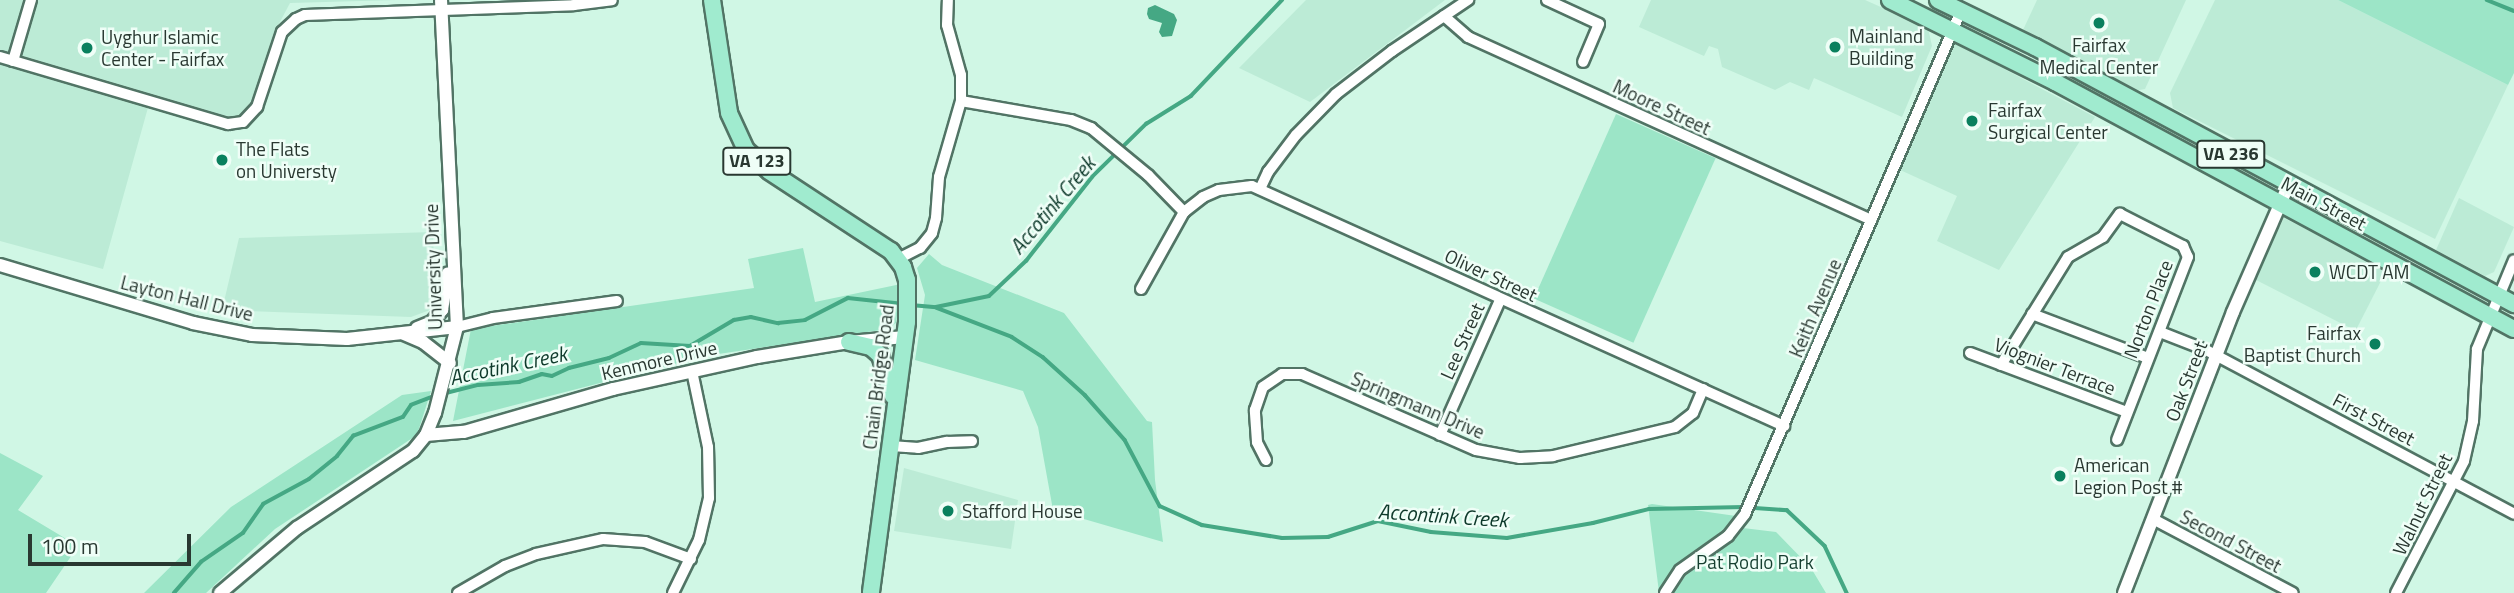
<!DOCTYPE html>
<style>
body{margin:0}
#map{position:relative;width:2514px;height:593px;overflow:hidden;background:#d0f7e5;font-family:"Titillium Web",sans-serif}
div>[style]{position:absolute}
.built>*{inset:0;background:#bcebd6;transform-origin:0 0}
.green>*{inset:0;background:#9ce5c7;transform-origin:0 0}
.water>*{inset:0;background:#45a884}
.stream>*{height:3.5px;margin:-1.75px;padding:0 1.75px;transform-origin:1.75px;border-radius:1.75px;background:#45a884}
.roads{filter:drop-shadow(2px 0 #517465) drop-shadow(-2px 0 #517465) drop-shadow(0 2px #517465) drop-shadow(0 -2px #517465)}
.minor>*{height:10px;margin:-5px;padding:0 5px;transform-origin:5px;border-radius:5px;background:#fff}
.tertiary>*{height:12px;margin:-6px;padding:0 6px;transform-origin:6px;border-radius:6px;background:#fff}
.primary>*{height:16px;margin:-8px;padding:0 8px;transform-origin:8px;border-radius:8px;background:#a0ebcf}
.dots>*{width:19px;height:19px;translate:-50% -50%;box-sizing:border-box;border:4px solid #effef7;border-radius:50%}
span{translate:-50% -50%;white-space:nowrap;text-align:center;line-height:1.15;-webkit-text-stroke:5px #effef7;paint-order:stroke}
.shield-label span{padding:2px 5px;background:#effef7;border:2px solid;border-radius:5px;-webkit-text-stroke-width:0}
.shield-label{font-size:18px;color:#293831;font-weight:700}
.poi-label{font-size:19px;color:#293831}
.left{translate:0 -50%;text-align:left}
.right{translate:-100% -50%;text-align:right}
.street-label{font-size:19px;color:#293831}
.park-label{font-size:19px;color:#153f30}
.water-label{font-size:21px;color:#0e3a2b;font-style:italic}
.scale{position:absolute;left:28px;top:534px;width:163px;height:32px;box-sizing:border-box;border:4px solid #293831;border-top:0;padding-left:9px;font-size:21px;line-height:24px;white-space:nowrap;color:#293831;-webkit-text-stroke:5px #effef7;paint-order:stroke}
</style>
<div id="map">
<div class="built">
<i style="clip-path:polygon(0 0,397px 0,290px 3px,273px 35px,248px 119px,149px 104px,103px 269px,0 241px)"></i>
<i style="clip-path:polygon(1306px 0,1445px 0,1310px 102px,1239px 68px)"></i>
<i style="clip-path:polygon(1651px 0,1865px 0,1928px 28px,1932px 46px,1902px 117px,1814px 78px,1809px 90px,1790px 82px,1775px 90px,1722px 67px,1718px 49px,1709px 46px,1704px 56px,1639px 27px)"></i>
<i style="clip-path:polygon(2037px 0,2186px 0,2145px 89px,2134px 91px,2023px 30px)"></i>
<i style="clip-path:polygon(2215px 0,2338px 0,2508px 85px,2435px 239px,2173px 108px,2170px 93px)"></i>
<i style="clip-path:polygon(1953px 42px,2095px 117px,1999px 270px,1937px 241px,1957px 196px,1898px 169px)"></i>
<i style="clip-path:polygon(2459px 198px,2514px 227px,2494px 272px,2485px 276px,2436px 250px)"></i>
<i style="left:2284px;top:218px;width:115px;height:68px;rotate:27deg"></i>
<i style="clip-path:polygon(433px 232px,435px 302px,430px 310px,411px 317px,222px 310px,239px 238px)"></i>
<i style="clip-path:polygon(904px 468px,1018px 500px,1011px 549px,894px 531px)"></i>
</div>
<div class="green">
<i style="clip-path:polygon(2338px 0,2514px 0,2514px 73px,2508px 85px)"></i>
<i style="left:1616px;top:114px;width:109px;height:202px;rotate:24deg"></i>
<i style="clip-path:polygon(803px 248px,815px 302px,901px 284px,896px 323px,888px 329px,705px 356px,453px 421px,471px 329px,754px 288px,748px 259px)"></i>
<i style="clip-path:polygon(929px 254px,942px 265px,1064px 313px,1147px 421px,1152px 422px,1155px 480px,1163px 542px,1053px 510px,1038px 427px,1023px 391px,915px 360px,925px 295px,917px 268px)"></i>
<i style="clip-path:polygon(431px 391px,417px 435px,275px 529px,206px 593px,144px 593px,231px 507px,402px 395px)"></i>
<i style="clip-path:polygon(0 453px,43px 476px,18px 510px,78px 546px,46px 593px,0 593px)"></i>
<i style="clip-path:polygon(1652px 504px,1736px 516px,1722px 531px,1678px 563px,1659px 592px,1648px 505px)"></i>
<i style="clip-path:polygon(1743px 528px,1776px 532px,1811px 568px,1826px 593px,1673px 593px,1689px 571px,1728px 544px)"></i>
</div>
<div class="water">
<i style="clip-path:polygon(1155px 5px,1174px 14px,1177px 20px,1172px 36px,1162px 37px,1159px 32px,1162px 23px,1149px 19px,1147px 14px,1148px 8px)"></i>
</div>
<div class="stream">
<i style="left:2487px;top:0;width:29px;rotate:22deg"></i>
<i style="left:911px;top:305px;width:25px;rotate:5deg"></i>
<i style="left:936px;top:307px;width:54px;rotate:-11.7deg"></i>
<i style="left:989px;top:296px;width:51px;rotate:-43.4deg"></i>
<i style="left:1026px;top:261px;width:107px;rotate:-51.8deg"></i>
<i style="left:1092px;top:177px;width:76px;rotate:-44.5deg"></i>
<i style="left:1146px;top:124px;width:53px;rotate:-31.9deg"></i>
<i style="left:1191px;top:96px;width:132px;rotate:-46.5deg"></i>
<i style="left:937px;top:308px;width:80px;rotate:21.1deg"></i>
<i style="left:1012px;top:337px;width:37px;rotate:33deg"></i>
<i style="left:1043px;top:357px;width:57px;rotate:42.1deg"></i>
<i style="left:1085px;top:395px;width:60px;rotate:48.4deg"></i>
<i style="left:1125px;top:440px;width:75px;rotate:62.1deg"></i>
<i style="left:1160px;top:506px;width:46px;rotate:24.3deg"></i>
<i style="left:1202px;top:525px;width:81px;rotate:9.2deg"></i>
<i style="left:1282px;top:538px;width:46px;rotate:-1.2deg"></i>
<i style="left:1328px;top:537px;width:52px;rotate:-17.7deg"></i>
<i style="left:1378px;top:521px;width:54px;rotate:11.7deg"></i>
<i style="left:1431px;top:532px;width:76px;rotate:4.5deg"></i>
<i style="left:1507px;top:538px;width:87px;rotate:-9.9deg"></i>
<i style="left:1593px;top:523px;width:58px;rotate:-14deg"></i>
<i style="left:1649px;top:509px;width:95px;rotate:-1.2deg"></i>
<i style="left:442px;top:394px;width:37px;rotate:-14deg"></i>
<i style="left:478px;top:385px;width:41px;rotate:-4.2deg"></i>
<i style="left:519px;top:382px;width:24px;rotate:-19deg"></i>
<i style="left:542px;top:374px;width:10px;rotate:11deg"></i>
<i style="left:552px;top:376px;width:19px;rotate:-25deg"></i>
<i style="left:569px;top:368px;width:41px;rotate:-14deg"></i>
<i style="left:609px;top:358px;width:35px;rotate:-25deg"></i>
<i style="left:641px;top:343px;width:49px;rotate:3.5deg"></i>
<i style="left:690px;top:346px;width:51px;rotate:-30.6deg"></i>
<i style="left:734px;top:320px;width:17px;rotate:-10deg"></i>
<i style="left:751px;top:317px;width:28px;rotate:13deg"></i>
<i style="left:778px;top:323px;width:27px;rotate:-6deg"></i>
<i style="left:805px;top:320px;width:48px;rotate:-27.1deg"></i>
<i style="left:848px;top:298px;width:56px;rotate:6.1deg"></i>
<i style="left:1755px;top:508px;width:32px;rotate:4deg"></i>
<i style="left:1787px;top:510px;width:52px;rotate:43.5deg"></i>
<i style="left:1825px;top:546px;width:52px;rotate:64.9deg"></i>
<i style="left:174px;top:593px;width:41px;rotate:-48.9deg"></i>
<i style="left:201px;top:562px;width:51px;rotate:-34.6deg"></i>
<i style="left:243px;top:533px;width:35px;rotate:-55deg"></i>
<i style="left:263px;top:504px;width:52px;rotate:-28.5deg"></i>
<i style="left:309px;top:479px;width:36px;rotate:-39deg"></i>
<i style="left:337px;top:456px;width:26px;rotate:-51deg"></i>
<i style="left:353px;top:436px;width:53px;rotate:-20.8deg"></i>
<i style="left:403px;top:417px;width:14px;rotate:-56deg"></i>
<i style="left:411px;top:405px;width:26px;rotate:-21deg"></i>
</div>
<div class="roads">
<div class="minor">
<i style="left:1547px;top:0;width:57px;rotate:24.8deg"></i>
<i style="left:1599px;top:24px;width:41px;rotate:112.8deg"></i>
<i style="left:1444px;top:16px;width:32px;rotate:41deg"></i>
<i style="left:1468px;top:37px;width:443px;rotate:24.4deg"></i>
<i style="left:0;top:57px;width:238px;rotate:16.4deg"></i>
<i style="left:228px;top:124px;width:15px;rotate:-8deg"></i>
<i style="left:243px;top:122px;width:21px;rotate:-47deg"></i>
<i style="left:257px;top:107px;width:79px;rotate:-71.6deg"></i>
<i style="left:282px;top:32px;width:19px;rotate:-43deg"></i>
<i style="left:296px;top:19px;width:10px;rotate:-24deg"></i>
<i style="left:305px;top:15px;width:269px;rotate:-2.1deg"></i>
<i style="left:574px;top:5px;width:38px;rotate:-7deg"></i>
<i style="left:13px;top:61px;width:64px;rotate:-73.6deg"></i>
<i style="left:961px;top:101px;width:112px;rotate:9.8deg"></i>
<i style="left:1071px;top:120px;width:22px;rotate:22deg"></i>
<i style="left:1091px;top:128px;width:74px;rotate:39.5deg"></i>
<i style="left:1148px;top:175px;width:52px;rotate:45.8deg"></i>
<i style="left:1260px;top:189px;width:19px;rotate:-65deg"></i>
<i style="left:1268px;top:172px;width:46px;rotate:-52.9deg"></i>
<i style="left:1296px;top:135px;width:57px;rotate:-45.7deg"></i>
<i style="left:1336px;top:94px;width:71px;rotate:-37.5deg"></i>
<i style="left:1392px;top:51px;width:92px;rotate:-33.9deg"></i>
<i style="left:898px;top:259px;width:25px;rotate:-27deg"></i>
<i style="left:920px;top:248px;width:19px;rotate:-51deg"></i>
<i style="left:932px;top:233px;width:16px;rotate:-75deg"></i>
<i style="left:936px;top:218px;width:41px;rotate:-85.8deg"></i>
<i style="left:939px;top:177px;width:79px;rotate:-73.9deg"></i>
<i style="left:961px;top:101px;width:26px;rotate:-90deg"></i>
<i style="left:961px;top:75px;width:52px;rotate:-105.6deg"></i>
<i style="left:947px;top:25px;width:25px;rotate:-88deg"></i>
<i style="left:1141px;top:289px;width:88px;rotate:-60.8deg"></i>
<i style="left:1184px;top:212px;width:24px;rotate:-38deg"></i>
<i style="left:1203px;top:197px;width:17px;rotate:-24deg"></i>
<i style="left:1219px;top:190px;width:33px;rotate:-7deg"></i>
<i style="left:1252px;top:186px;width:584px;rotate:24.28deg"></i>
<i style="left:2032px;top:314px;width:124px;rotate:20.8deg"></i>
<i style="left:457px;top:327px;width:37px;rotate:-14deg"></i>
<i style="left:493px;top:318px;width:125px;rotate:-7.8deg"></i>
<i style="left:2160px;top:332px;width:49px;rotate:21.4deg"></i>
<i style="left:2206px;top:350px;width:349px;rotate:28deg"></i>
<i style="left:1970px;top:353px;width:168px;rotate:20.6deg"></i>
<i style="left:2001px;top:365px;width:127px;rotate:-58.2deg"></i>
<i style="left:2068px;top:257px;width:40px;rotate:-29.7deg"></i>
<i style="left:2103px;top:237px;width:29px;rotate:-54deg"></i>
<i style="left:2120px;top:214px;width:71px;rotate:26.9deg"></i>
<i style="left:2183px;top:246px;width:12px;rotate:66deg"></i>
<i style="left:2188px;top:257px;width:196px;rotate:111.2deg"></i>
<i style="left:1440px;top:435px;width:148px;rotate:-66deg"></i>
<i style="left:891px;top:446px;width:27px;rotate:4deg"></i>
<i style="left:918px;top:448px;width:30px;rotate:-12deg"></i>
<i style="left:947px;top:442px;width:25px;rotate:-2deg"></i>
<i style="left:1266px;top:460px;width:20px;rotate:-117deg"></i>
<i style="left:1257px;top:442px;width:32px;rotate:-94deg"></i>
<i style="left:1255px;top:410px;width:24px;rotate:-71deg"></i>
<i style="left:1263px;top:387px;width:23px;rotate:-34deg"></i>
<i style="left:1282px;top:374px;width:20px"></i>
<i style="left:1302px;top:374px;width:190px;rotate:23.6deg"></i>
<i style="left:1476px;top:450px;width:45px;rotate:10.3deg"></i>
<i style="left:1520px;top:458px;width:33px;rotate:-3deg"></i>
<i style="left:1553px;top:456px;width:125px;rotate:-13.4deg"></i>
<i style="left:1675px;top:427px;width:23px;rotate:-38deg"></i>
<i style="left:1693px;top:413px;width:26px;rotate:-67deg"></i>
<i style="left:2153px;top:519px;width:158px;rotate:27.9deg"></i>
<i style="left:458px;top:593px;width:54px;rotate:-29.9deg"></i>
<i style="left:505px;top:566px;width:33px;rotate:-21deg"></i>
<i style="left:536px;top:554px;width:69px;rotate:-12.6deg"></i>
<i style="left:603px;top:539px;width:42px;rotate:4.1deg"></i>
<i style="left:645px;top:542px;width:49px;rotate:20.3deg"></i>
<i style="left:673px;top:593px;width:59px;rotate:-63.9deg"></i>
<i style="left:699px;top:540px;width:43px;rotate:-76.6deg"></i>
<i style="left:709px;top:498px;width:51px;rotate:-91.1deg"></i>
<i style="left:708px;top:447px;width:78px;rotate:-101.9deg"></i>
<i style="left:1665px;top:593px;width:27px;rotate:-57deg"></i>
<i style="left:1680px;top:570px;width:59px;rotate:-35.3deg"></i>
<i style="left:1728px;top:536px;width:28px;rotate:-52deg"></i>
<i style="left:1745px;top:514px;width:547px;rotate:-66.76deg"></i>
<i style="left:2396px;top:593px;width:148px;rotate:-62.7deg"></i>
<i style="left:2464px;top:461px;width:41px;rotate:-77.3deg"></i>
<i style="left:2473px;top:421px;width:72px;rotate:-86.8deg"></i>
<i style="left:2477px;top:349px;width:96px;rotate:-67.4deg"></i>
</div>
<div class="tertiary">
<i style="left:0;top:265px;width:202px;rotate:16.7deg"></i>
<i style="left:193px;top:323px;width:60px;rotate:11.5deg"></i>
<i style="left:252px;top:335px;width:95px;rotate:2.4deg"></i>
<i style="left:347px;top:339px;width:111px;rotate:-6.2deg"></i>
<i style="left:417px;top:328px;width:16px;rotate:-22deg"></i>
<i style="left:432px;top:322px;width:16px;rotate:-50deg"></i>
<i style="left:442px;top:310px;width:37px;rotate:-81deg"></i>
<i style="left:404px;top:334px;width:21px;rotate:23deg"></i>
<i style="left:423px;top:342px;width:34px;rotate:38deg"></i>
<i style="left:426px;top:435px;width:38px;rotate:-5deg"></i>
<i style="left:464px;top:432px;width:155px;rotate:-16.1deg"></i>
<i style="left:613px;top:389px;width:148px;rotate:-12.5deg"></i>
<i style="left:757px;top:357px;width:93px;rotate:-9.3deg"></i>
<i style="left:849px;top:342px;width:56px;rotate:-5.1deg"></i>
<i style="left:220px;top:593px;width:101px;rotate:-40.2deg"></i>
<i style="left:297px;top:528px;width:139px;rotate:-33.6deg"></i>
<i style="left:413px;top:451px;width:21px;rotate:-51deg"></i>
<i style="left:426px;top:435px;width:24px;rotate:-68deg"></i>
<i style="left:435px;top:413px;width:89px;rotate:-75.7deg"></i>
<i style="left:457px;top:327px;width:327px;rotate:-92.8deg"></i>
<i style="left:2124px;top:593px;width:301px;rotate:-68.8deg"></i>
<i style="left:2233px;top:312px;width:140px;rotate:-66.4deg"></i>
</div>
<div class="primary">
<i style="left:712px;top:0;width:114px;rotate:81.4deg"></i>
<i style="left:729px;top:113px;width:41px;rotate:65.3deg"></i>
<i style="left:746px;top:150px;width:31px;rotate:42deg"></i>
<i style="left:769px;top:171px;width:146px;rotate:33.3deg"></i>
<i style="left:891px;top:251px;width:20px;rotate:53deg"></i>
<i style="left:903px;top:267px;width:14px;rotate:73deg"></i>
<i style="left:907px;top:280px;width:42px;rotate:90deg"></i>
<i style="left:907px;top:322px;width:273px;rotate:97.6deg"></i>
<i style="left:1890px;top:0;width:184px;rotate:26.4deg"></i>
<i style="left:2055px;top:82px;width:521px;rotate:28.29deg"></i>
<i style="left:1938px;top:0;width:108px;rotate:25.9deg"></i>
<i style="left:2035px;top:47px;width:544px;rotate:28.22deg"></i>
<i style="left:849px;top:342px;width:23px;rotate:13deg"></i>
<i style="left:871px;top:347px;width:12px;rotate:42deg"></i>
<i style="left:880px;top:355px;width:43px;rotate:72.4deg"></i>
</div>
</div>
<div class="dots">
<i style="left:2099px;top:23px;background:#0a805e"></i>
<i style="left:1835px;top:47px;background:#0a805e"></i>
<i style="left:87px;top:48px;background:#0a805e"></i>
<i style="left:1972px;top:121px;background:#0a805e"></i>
<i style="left:222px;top:160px;background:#0a805e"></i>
<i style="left:2315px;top:272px;background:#0a805e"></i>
<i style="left:2375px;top:344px;background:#0a805e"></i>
<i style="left:2060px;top:476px;background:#0a805e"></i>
<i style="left:948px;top:511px;background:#0a805e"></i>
</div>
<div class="shield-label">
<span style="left:2231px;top:154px">VA 236</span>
<span style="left:757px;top:161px">VA 123</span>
</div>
<div class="poi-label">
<span class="left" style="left:1849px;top:47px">Mainland<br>Building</span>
<span class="left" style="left:101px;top:48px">Uyghur Islamic<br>Center - Fairfax</span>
<span style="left:2099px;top:56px">Fairfax<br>Medical Center</span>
<span class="left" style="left:1988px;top:121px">Fairfax<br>Surgical Center</span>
<span class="left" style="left:236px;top:160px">The Flats<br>on Universty</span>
<span class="left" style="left:2329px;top:272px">WCDT AM</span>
<span class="right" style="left:2361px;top:344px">Fairfax<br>Baptist Church</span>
<span class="left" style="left:2074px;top:476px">American<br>Legion Post #</span>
<span class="left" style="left:962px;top:511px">Stafford House</span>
</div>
<div class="street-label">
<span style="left:1662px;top:107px;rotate:25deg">Moore Street</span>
<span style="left:2324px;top:203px;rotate:28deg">Main Street</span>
<span style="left:433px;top:267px;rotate:-92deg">University Drive</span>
<span style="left:1491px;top:275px;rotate:25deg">Oliver Street</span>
<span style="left:187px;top:298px;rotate:14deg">Layton Hall Drive</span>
<span style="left:1815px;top:308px;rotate:-67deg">Keith Avenue</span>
<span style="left:2148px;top:309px;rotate:-69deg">Norton Place</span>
<span style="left:1462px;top:341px;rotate:-66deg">Lee Street</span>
<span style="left:659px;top:360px;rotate:-13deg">Kenmore Drive</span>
<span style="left:2055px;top:366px;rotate:21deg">Viognier Terrace</span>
<span style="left:878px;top:377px;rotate:-83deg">Chain Bridge Road</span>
<span style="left:2186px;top:381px;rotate:-69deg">Oak Street</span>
<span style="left:1418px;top:405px;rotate:23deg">Springmann Drive</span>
<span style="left:2374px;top:419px;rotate:28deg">First Street</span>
<span style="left:2422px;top:504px;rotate:-64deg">Walnut Street</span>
<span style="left:2231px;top:541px;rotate:28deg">Second Street</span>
</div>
<div class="park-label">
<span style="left:1755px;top:562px">Pat Rodio Park</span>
</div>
<div class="water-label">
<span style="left:1052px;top:205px;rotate:-50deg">Accotink Creek</span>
<span style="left:508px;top:365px;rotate:-12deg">Accotink Creek</span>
<span style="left:1443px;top:515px;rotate:4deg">Accontink Creek</span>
</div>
<div class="scale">100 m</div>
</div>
